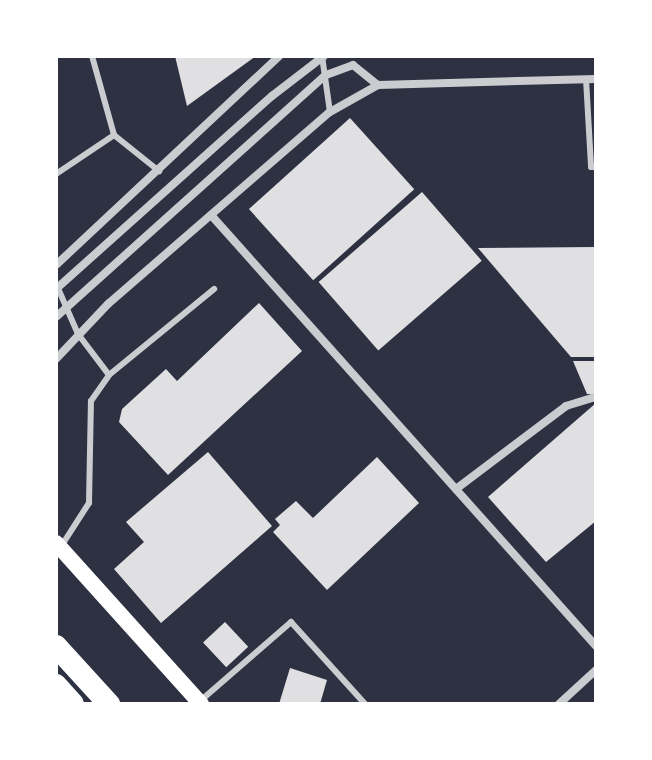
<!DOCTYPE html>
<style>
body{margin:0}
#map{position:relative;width:652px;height:760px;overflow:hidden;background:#2d3142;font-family:Rubik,sans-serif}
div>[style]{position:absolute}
.building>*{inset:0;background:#e0e0e3;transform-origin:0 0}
.service>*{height:6px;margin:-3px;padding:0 3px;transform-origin:3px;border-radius:3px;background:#caccd0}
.minor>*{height:8px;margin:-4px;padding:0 4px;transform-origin:4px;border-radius:4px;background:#caccd0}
.secondary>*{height:16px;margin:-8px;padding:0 8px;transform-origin:8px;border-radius:8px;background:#fff}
.trunk>*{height:22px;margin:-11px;padding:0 11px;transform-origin:11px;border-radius:11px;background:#fff}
span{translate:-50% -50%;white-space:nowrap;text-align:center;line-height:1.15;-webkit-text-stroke:8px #fff;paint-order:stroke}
.frame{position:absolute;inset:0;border:58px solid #fff;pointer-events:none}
</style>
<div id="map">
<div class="building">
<i style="clip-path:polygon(175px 56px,256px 56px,187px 106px)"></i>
<i style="left:350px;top:118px;width:96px;height:136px;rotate:48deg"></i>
<i style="left:422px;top:192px;width:91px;height:137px;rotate:49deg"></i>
<i style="clip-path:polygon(596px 247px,596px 357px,571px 357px,478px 248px)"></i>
<i style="clip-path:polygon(259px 303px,302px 351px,168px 475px,119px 422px,122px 409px,166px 369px,177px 381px)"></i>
<i style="clip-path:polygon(573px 361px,596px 361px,596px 394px,587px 394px)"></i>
<i style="clip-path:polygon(596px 403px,596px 521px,546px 562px,488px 497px)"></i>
<i style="clip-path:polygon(208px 452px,272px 526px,161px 623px,114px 569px,144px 542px,126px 522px)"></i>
<i style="clip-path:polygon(377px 457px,419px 503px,327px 590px,273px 532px,280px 525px,275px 519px,296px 501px,313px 518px)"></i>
<i style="left:225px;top:622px;width:34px;height:30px;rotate:47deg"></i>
<i style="clip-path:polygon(290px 668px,327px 680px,320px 704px,279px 704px)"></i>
</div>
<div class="service">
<i style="left:92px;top:56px;width:82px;rotate:74.4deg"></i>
<i style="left:114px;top:135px;width:58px;rotate:38.7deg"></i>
<i style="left:322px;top:56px;width:57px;rotate:81.9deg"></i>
<i style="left:586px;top:79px;width:88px;rotate:86.7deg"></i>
<i style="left:591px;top:167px;width:5px"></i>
<i style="left:56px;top:174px;width:70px;rotate:-33.9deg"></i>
<i style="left:57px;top:286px;width:52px;rotate:66.4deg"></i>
<i style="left:78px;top:334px;width:51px;rotate:52.9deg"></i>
<i style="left:62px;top:545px;width:50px;rotate:-57.3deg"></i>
<i style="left:89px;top:503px;width:102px;rotate:-88.9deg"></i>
<i style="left:91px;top:401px;width:32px;rotate:-55deg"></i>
<i style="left:109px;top:375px;width:136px;rotate:-39.3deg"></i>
<i style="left:199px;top:702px;width:122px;rotate:-41deg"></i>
<i style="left:291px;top:622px;width:110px;rotate:47.9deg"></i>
</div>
<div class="minor">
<i style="left:211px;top:215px;width:578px;rotate:48.23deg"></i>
<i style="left:56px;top:265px;width:306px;rotate:-43.1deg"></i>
<i style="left:56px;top:289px;width:290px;rotate:-41.8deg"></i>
<i style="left:272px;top:96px;width:66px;rotate:-37.6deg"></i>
<i style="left:56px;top:317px;width:363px;rotate:-41.9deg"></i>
<i style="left:326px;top:75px;width:29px;rotate:-20deg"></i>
<i style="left:353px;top:65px;width:32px;rotate:39deg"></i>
<i style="left:56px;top:359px;width:76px;rotate:-46.6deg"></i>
<i style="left:108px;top:304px;width:294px;rotate:-40.9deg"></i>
<i style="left:330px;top:112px;width:55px;rotate:-29.4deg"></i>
<i style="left:378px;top:85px;width:218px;rotate:-1.6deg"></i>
<i style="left:456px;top:489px;width:138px;rotate:-37deg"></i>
<i style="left:566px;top:406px;width:31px;rotate:-17deg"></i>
<i style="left:559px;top:704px;width:50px;rotate:-42.6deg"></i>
</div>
<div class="secondary">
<i style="left:56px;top:543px;width:217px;rotate:48deg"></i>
</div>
<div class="trunk">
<i style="left:56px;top:646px;width:79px;rotate:47.6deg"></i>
<i style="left:56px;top:685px;width:25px;rotate:48deg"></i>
</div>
<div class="frame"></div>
</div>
